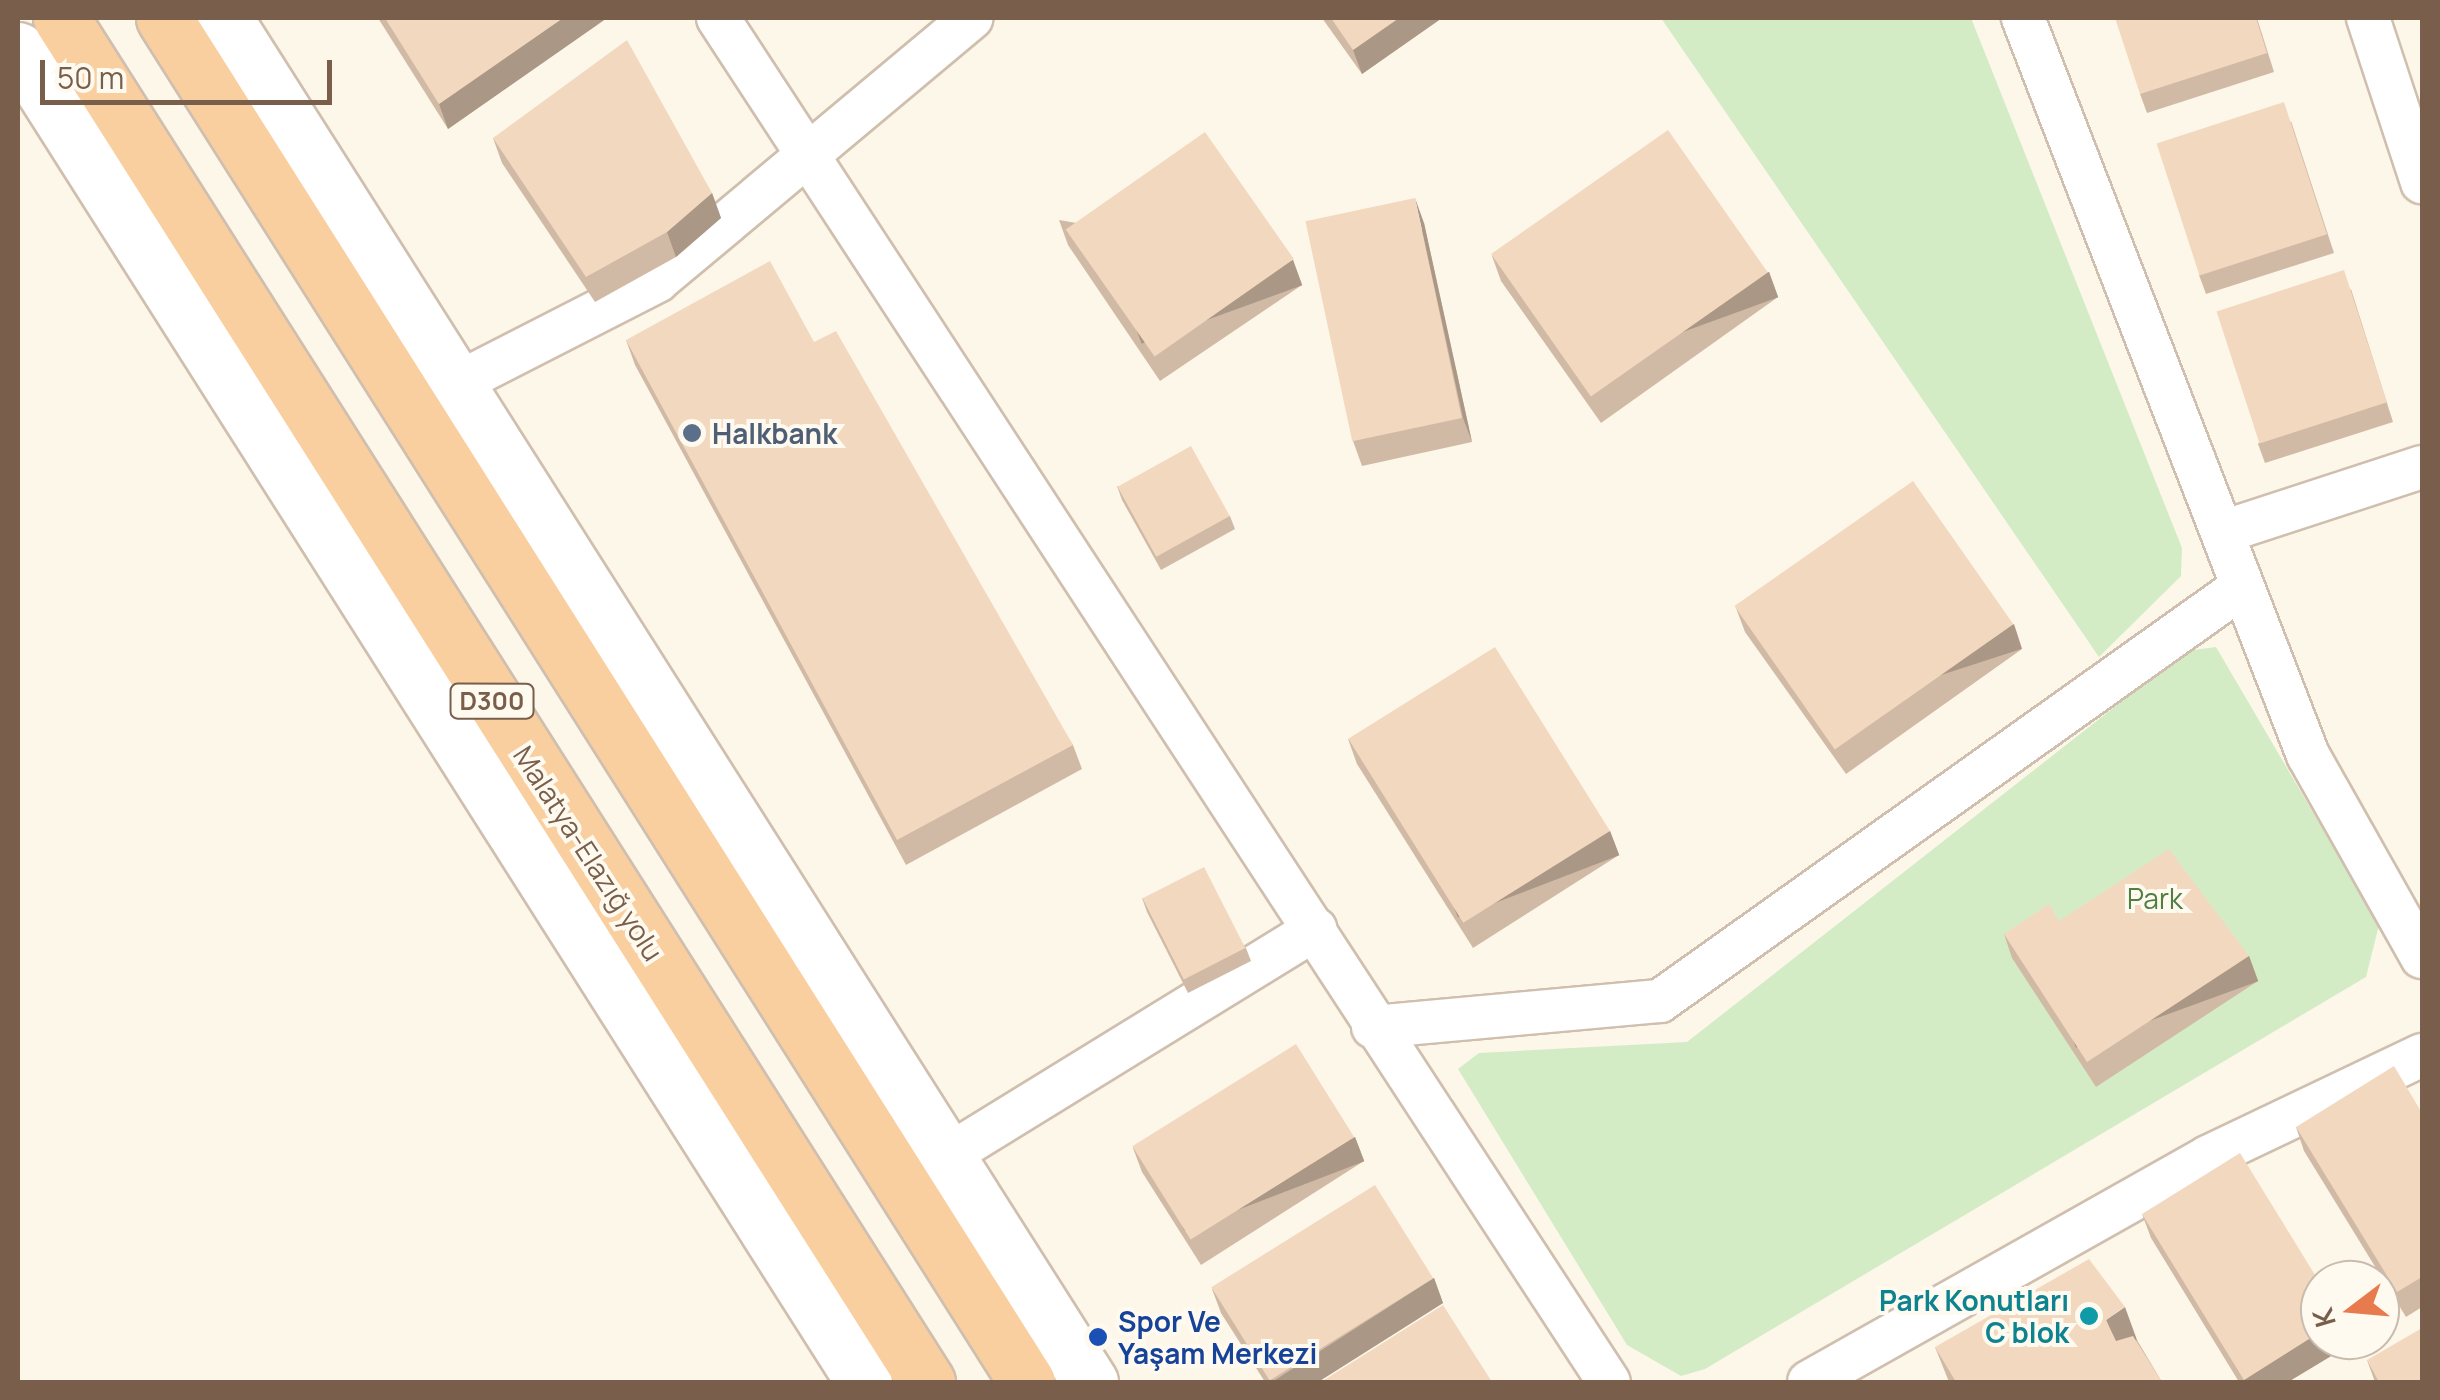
<!DOCTYPE html>
<meta charset="utf-8">
<style>
body{margin:0}
#map{position:relative;width:2440px;height:1400px;overflow:hidden;background:#fdf7e9;font-family:Manrope,sans-serif}
div>[style]{position:absolute}
.green>*{inset:0;background:#d3ecc6}
.roads{filter:drop-shadow(2px 0 #d0bfae) drop-shadow(-2px 0 #d0bfae) drop-shadow(0 2px #d0bfae) drop-shadow(0 -2px #d0bfae)}
.minor>*{height:42px;margin:-21px;padding:0 21px;transform-origin:21px;border-radius:21px;background:#fff}
.tertiary>*{height:55px;margin:-27.5px;padding:0 27.5px;transform-origin:27.5px;border-radius:27.5px;background:#fff}
.trunk>*{height:55px;margin:-27.5px;padding:0 27.5px;transform-origin:27.5px;border-radius:27.5px;background:#facfa0}
.wall>*{inset:0;background:#d1baa5}
.shaded-wall>*{inset:0;background:#aa9786;transform-origin:0 0}
.building>*{inset:0;background:#f3d8c0;transform-origin:0 0}
.dots>*{width:28px;height:28px;translate:-50% -50%;box-sizing:border-box;border:5px solid #fffaf0;border-radius:50%}
span{translate:-50% -50%;white-space:nowrap;text-align:center;line-height:1.15;-webkit-text-stroke:8px #fffaf0;paint-order:stroke}
.shield-label span{padding:2px 8px;background:#fffaf0;border:2px solid;border-radius:8px;-webkit-text-stroke-width:0}
.shield-label{font-size:25px;color:#795f4b;font-weight:700}
.service-label{font-size:28px;color:#4e5e75;font-weight:700}
.left{translate:0 -50%;text-align:left}
.street-label{font-size:28px;color:#795f4b}
.park-label{font-size:28px;color:#507f42}
.culture-label{font-size:28px;color:#0d838f;font-weight:700}
.right{translate:-100% -50%;text-align:right}
.transit-label{font-size:28px;color:#164399;font-weight:700}
.frame{position:absolute;inset:0;border:20px solid #795f4b;pointer-events:none}
.north{position:absolute;left:2300px;top:1260px;width:100px;height:100px;box-sizing:border-box;background:#fffaf0;border:2px solid #c9bcae;border-radius:50%;rotate:254deg;font-size:28px;font-weight:700;line-height:40px;text-align:center;color:#795f4b}
.north::after{content:'';display:block;margin:auto;width:35px;height:45px;background:#e87b4d;clip-path:polygon(50% 0,100% 100%,50% 72%,0 100%)}
.scale{position:absolute;left:40px;top:60px;width:292px;height:45px;box-sizing:border-box;border:5px solid #795f4b;border-top:0;padding-left:12px;font-size:30px;line-height:35px;white-space:nowrap;color:#795f4b;-webkit-text-stroke:8px #fffaf0;paint-order:stroke}
</style>
<div id="map">
<div class="green">
<i style="clip-path:polygon(1661px 18px,1971px 18px,2182px 548px,2181px 576px,2099px 657px)"></i>
<i style="clip-path:polygon(2216px 647px,2379px 925px,2366px 977px,1705px 1369px,1681px 1376px,1627px 1345px,1458px 1069px,1479px 1053px,1687px 1042px,2186px 651px)"></i>
</div>
<div class="roads">
<div class="minor">
<i style="left:718px;top:18px;width:1629px;rotate:56.85deg"></i>
<i style="left:2023px;top:18px;width:790px;rotate:68.86deg"></i>
<i style="left:2308px;top:755px;width:232px;rotate:60.6deg"></i>
<i style="left:2368px;top:18px;width:173px;rotate:71.8deg"></i>
<i style="left:456px;top:384px;width:226px;rotate:-27.1deg"></i>
<i style="left:657px;top:281px;width:410px;rotate:-39.9deg"></i>
<i style="left:2226px;top:531px;width:206px;rotate:-18.1deg"></i>
<i style="left:1373px;top:1027px;width:288px;rotate:-5.2deg"></i>
<i style="left:1660px;top:1001px;width:714px;rotate:-35.43deg"></i>
<i style="left:945px;top:1157px;width:435px;rotate:-31.6deg"></i>
<i style="left:1809px;top:1382px;width:458px;rotate:-29.4deg"></i>
<i style="left:2208px;top:1157px;width:237px;rotate:-25.5deg"></i>
</div>
<div class="tertiary">
<i style="left:224px;top:18px;width:1616px;rotate:57.59deg"></i>
<i style="left:18px;top:50px;width:1578px;rotate:57.58deg"></i>
</div>
<div class="trunk">
<i style="left:61px;top:18px;width:1616px;rotate:57.59deg"></i>
<i style="left:164px;top:18px;width:1614px;rotate:57.68deg"></i>
</div>
</div>
<div class="wall">
<i style="clip-path:polygon(378px 18px,607px 18px,448px 129px)"></i>
<i style="clip-path:polygon(1322px 18px,1442px 18px,1362px 74px)"></i>
<i style="clip-path:polygon(2257px 18px,2274px 72px,2147px 113px,2140px 94px)"></i>
<i style="clip-path:polygon(2291px 121px,2334px 253px,2206px 294px,2199px 275px)"></i>
<i style="clip-path:polygon(493px 138px,712px 193px,721px 218px,676px 257px,595px 302px,502px 163px)"></i>
<i style="clip-path:polygon(1059px 220px,1293px 260px,1302px 285px,1160px 381px,1068px 245px)"></i>
<i style="clip-path:polygon(1424px 223px,1472px 442px,1362px 466px,1353px 441px)"></i>
<i style="clip-path:polygon(1492px 256px,1769px 272px,1778px 297px,1601px 423px,1501px 281px)"></i>
<i style="clip-path:polygon(2351px 289px,2393px 422px,2265px 463px,2258px 444px)"></i>
<i style="clip-path:polygon(626px 340px,814px 342px,1073px 745px,1082px 769px,906px 865px,635px 365px)"></i>
<i style="clip-path:polygon(1117px 486px,1230px 516px,1235px 529px,1161px 570px,1122px 500px)"></i>
<i style="clip-path:polygon(1736px 608px,2022px 649px,1846px 774px,1745px 632px)"></i>
<i style="clip-path:polygon(1348px 739px,1610px 831px,1619px 855px,1473px 948px,1357px 764px)"></i>
<i style="clip-path:polygon(1142px 898px,1246px 948px,1251px 961px,1188px 993px,1147px 912px)"></i>
<i style="clip-path:polygon(2059px 921px,2249px 956px,2258px 981px,2096px 1087px,2012px 958px,2004px 934px)"></i>
<i style="clip-path:polygon(2422px 1113px,2422px 1307px,2406px 1317px,2304px 1151px,2296px 1127px)"></i>
<i style="clip-path:polygon(1355px 1137px,1364px 1161px,1201px 1265px,1142px 1172px,1133px 1148px)"></i>
<i style="clip-path:polygon(2142px 1214px,2320px 1340px,2350px 1340px,2351px 1344px,2288px 1382px,2239px 1382px,2151px 1238px)"></i>
<i style="clip-path:polygon(1434px 1278px,1443px 1303px,1318px 1382px,1265px 1382px,1221px 1313px,1212px 1289px)"></i>
<i style="clip-path:polygon(2137px 1340px,2162px 1382px,1949px 1382px,1935px 1347px)"></i>
<i style="clip-path:polygon(2367px 1360px,2422px 1382px,2375px 1382px)"></i>
</div>
<div class="shaded-wall">
<i style="clip-path:polygon(563px 18px,607px 18px,448px 129px,439px 104px)"></i>
<i style="clip-path:polygon(1399px 18px,1442px 18px,1362px 74px,1353px 50px)"></i>
<i style="clip-path:polygon(712px 193px,721px 218px,676px 257px,667px 232px)"></i>
<i style="clip-path:polygon(1415px 198px,1424px 223px,1472px 442px,1463px 418px)"></i>
<i style="left:1293px;top:260px;width:27px;height:171px;rotate:70deg"></i>
<i style="left:1769px;top:272px;width:27px;height:217px;rotate:70deg"></i>
<i style="left:2014px;top:624px;width:26px;height:217px;rotate:72deg"></i>
<i style="left:1610px;top:831px;width:26px;height:173px;rotate:69deg"></i>
<i style="left:2249px;top:956px;width:27px;height:194px;rotate:70deg"></i>
<i style="left:1355px;top:1137px;width:26px;height:193px;rotate:69deg"></i>
<i style="clip-path:polygon(1434px 1278px,1443px 1303px,1318px 1382px,1272px 1382px)"></i>
<i style="clip-path:polygon(2125px 1307px,2137px 1340px,2118px 1354px,2106px 1320px)"></i>
<i style="clip-path:polygon(2320px 1332px,2320px 1340px,2350px 1340px,2351px 1344px,2288px 1382px,2245px 1382px,2244px 1380px)"></i>
</div>
<div class="building">
<i style="clip-path:polygon(385px 18px,563px 18px,439px 104px)"></i>
<i style="clip-path:polygon(1331px 18px,1399px 18px,1353px 50px)"></i>
<i style="clip-path:polygon(2115px 18px,2256px 18px,2267px 53px,2140px 94px)"></i>
<i style="clip-path:polygon(627px 40px,712px 193px,667px 232px,586px 277px,493px 138px)"></i>
<i style="left:2284px;top:102px;width:139px;height:134px;rotate:72deg"></i>
<i style="left:1668px;top:130px;width:174px;height:216px;rotate:55deg"></i>
<i style="left:1205px;top:132px;width:155px;height:170px;rotate:55deg"></i>
<i style="left:1415px;top:198px;width:225px;height:112px;rotate:78deg"></i>
<i style="clip-path:polygon(770px 261px,814px 342px,836px 331px,1073px 745px,897px 840px,626px 340px)"></i>
<i style="left:2344px;top:270px;width:139px;height:134px;rotate:72deg"></i>
<i style="left:1191px;top:446px;width:80px;height:84px;rotate:61deg"></i>
<i style="left:1913px;top:481px;width:175px;height:218px;rotate:55deg"></i>
<i style="left:1495px;top:647px;width:217px;height:173px;rotate:58deg"></i>
<i style="clip-path:polygon(2169px 849px,2249px 956px,2087px 1062px,2004px 934px,2049px 904px,2059px 921px)"></i>
<i style="left:1204px;top:867px;width:91px;height:69px;rotate:63deg"></i>
<i style="left:1296px;top:1044px;width:110px;height:193px;rotate:58deg"></i>
<i style="clip-path:polygon(2394px 1066px,2422px 1113px,2422px 1277px,2397px 1292px,2296px 1127px)"></i>
<i style="clip-path:polygon(2240px 1153px,2320px 1283px,2320px 1332px,2244px 1380px,2142px 1214px)"></i>
<i style="left:1375px;top:1185px;width:110px;height:193px;rotate:58deg"></i>
<i style="clip-path:polygon(2089px 1259px,2125px 1307px,2106px 1320px,2116px 1341px,2133px 1336px,2162px 1382px,1956px 1382px,1935px 1347px)"></i>
<i style="clip-path:polygon(1443px 1305px,1492px 1382px,1321px 1382px)"></i>
<i style="clip-path:polygon(2422px 1328px,2422px 1382px,2379px 1382px,2367px 1360px)"></i>
</div>
<div class="dots">
<i style="left:692px;top:433px;background:#5c6f8a"></i>
<i style="left:2089px;top:1316px;background:#0f9aa8"></i>
<i style="left:1098px;top:1337px;background:#1a4fb4"></i>
</div>
<div class="shield-label">
<span style="left:492px;top:701px">D300</span>
</div>
<div class="service-label">
<span class="left" style="left:712px;top:433px">Halkbank</span>
</div>
<div class="street-label">
<span style="left:589px;top:853px;rotate:57deg">Malatya-Elazığ yolu</span>
</div>
<div class="park-label">
<span style="left:2155px;top:898px">Park</span>
</div>
<div class="culture-label">
<span class="right" style="left:2069px;top:1316px">Park Konutları<br>C blok</span>
</div>
<div class="transit-label">
<span class="left" style="left:1118px;top:1337px">Spor Ve<br>Yaşam Merkezi</span>
</div>
<div class="frame"></div>
<div class="north">K</div>
<div class="scale">50 m</div>
</div>
